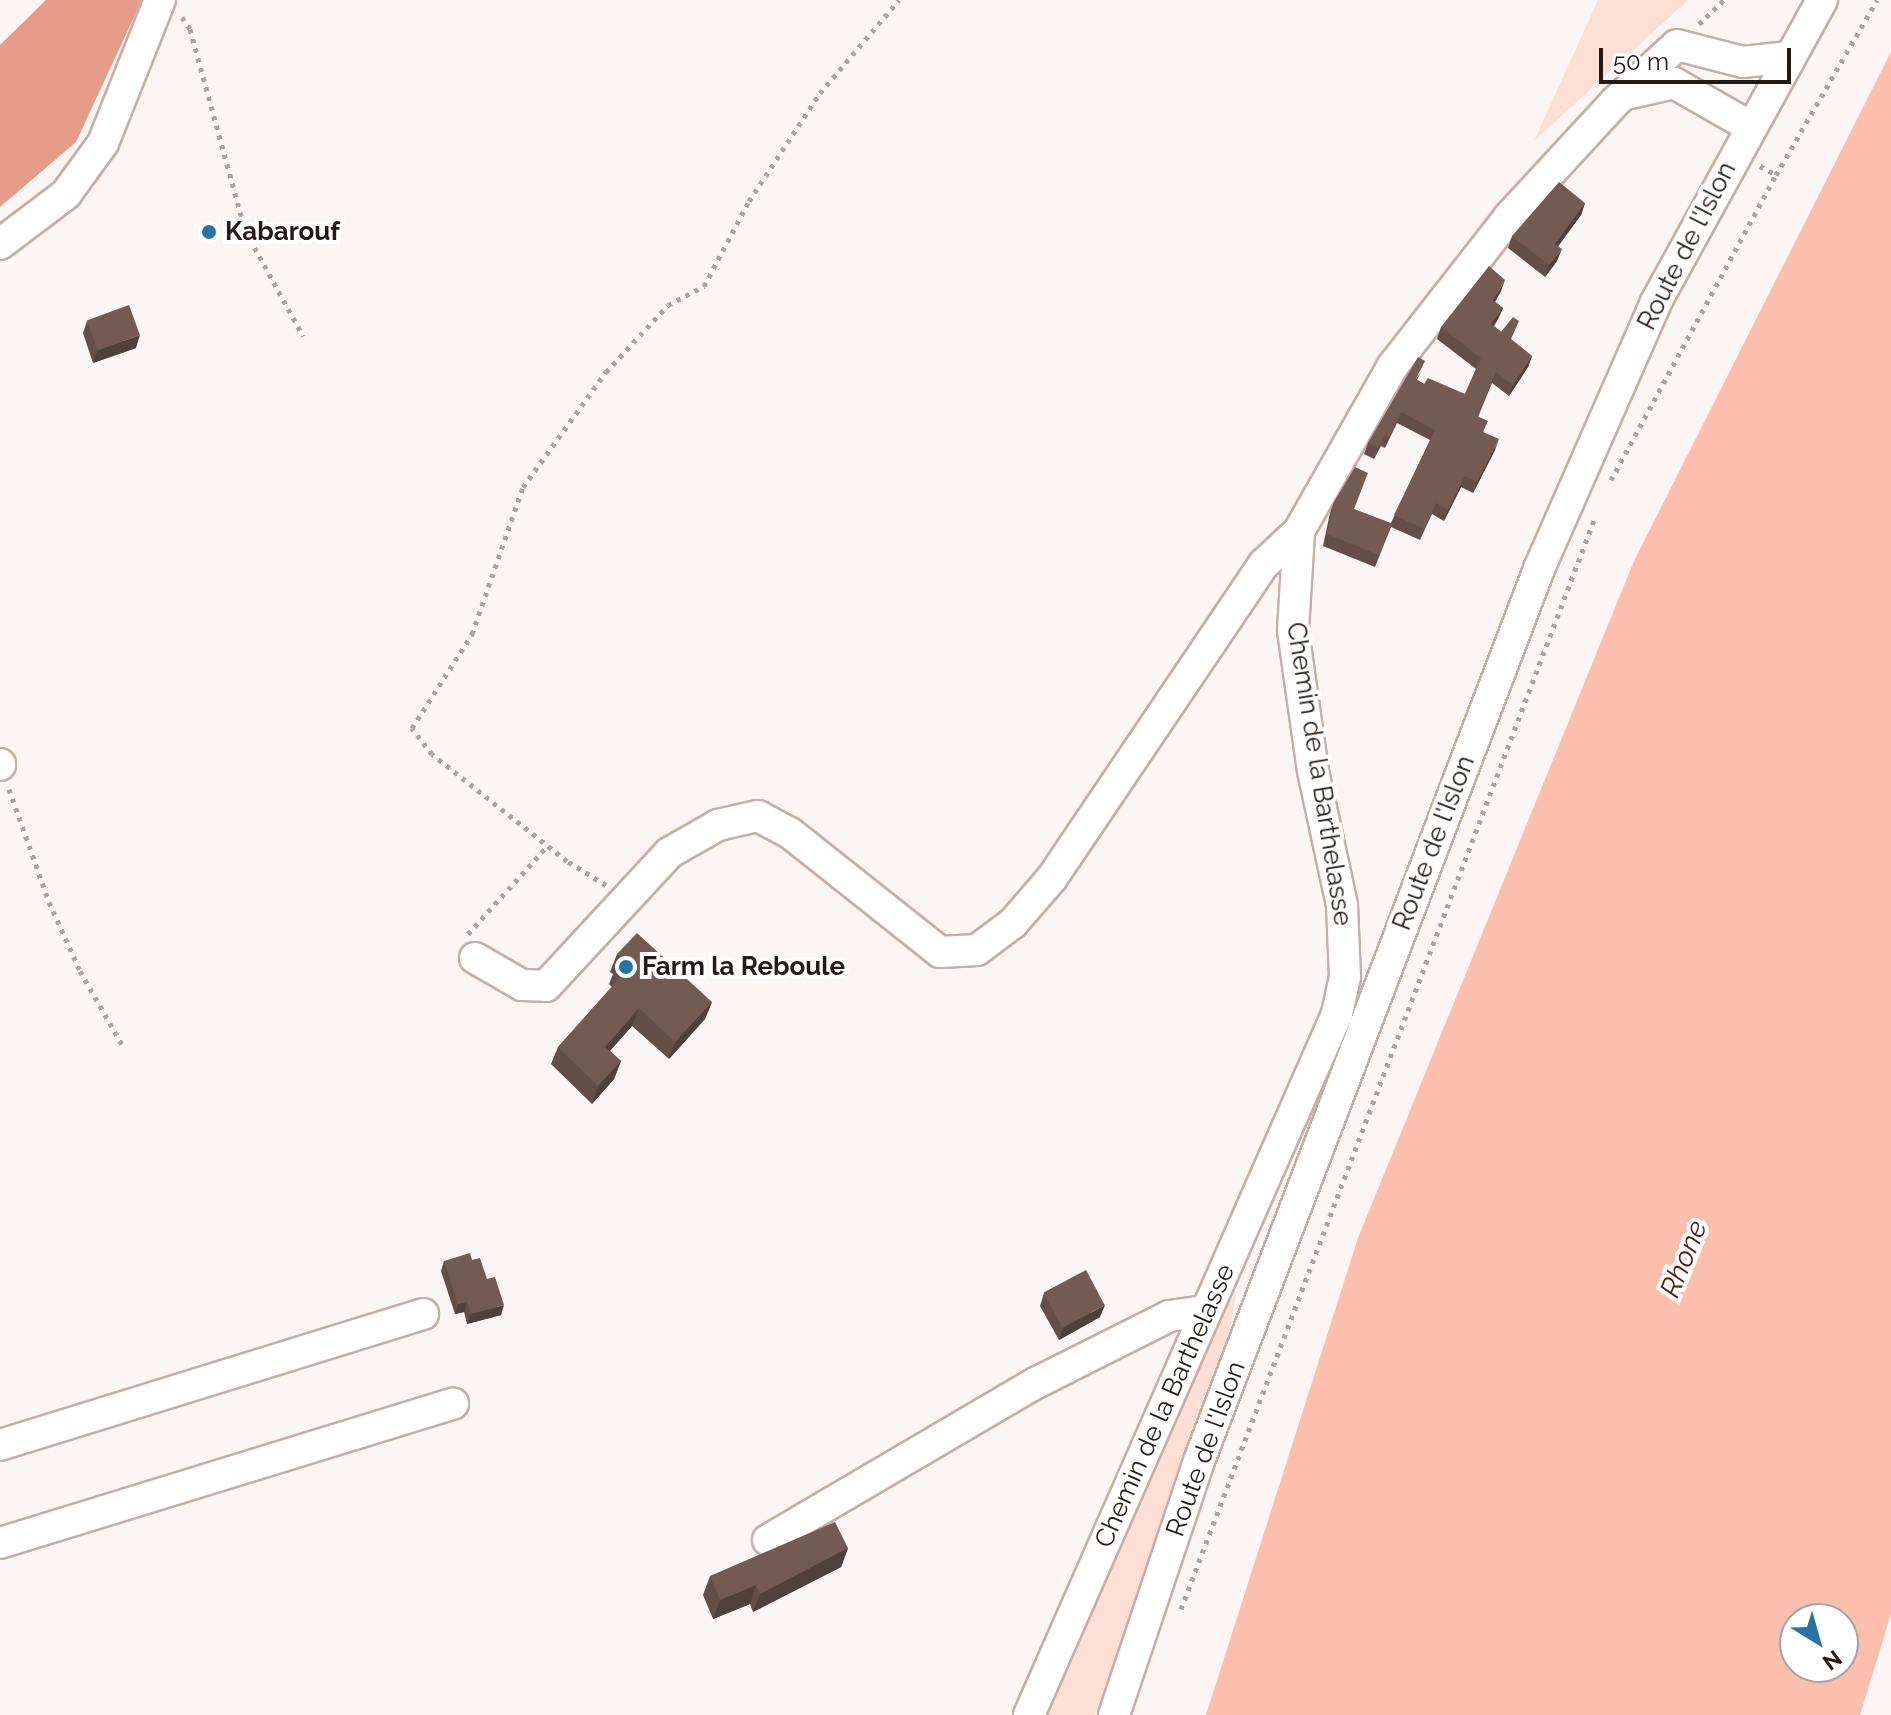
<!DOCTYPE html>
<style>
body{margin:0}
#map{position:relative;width:1891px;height:1715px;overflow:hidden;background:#fbf5f3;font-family:Raleway,sans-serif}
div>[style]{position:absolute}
.green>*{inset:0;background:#fddfd6}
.forest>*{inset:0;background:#e59b85}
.water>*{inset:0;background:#fdbfad}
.path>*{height:5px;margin-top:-2.5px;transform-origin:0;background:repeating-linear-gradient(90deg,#aaa3a1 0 4px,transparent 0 10px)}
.roads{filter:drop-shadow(2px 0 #c8ada4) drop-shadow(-2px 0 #c8ada4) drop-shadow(0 2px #c8ada4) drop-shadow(0 -2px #c8ada4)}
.minor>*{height:30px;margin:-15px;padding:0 15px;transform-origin:15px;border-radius:15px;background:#fff}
.wall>*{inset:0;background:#634e48}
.shaded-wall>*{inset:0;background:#50403b}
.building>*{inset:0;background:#735b54;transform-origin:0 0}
.dots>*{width:22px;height:22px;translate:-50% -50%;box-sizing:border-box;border:4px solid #fff;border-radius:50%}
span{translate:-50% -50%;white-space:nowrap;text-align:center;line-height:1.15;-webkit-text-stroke:8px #fff;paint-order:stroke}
.poi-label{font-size:26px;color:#241a17;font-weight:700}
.left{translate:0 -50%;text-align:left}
.street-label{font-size:26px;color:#241a17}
.water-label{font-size:28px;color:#5a1904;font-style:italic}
.north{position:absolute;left:1779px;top:1603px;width:80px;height:80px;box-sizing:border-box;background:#fff;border:2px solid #a7a3a2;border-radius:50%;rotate:143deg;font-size:22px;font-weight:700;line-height:32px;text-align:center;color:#241a17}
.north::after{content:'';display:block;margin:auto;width:28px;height:36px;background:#2873a6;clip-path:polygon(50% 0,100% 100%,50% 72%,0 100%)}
.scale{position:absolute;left:1599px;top:48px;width:192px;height:36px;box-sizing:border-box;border:4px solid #241a17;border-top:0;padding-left:10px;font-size:24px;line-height:28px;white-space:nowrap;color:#241a17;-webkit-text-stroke:6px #fff;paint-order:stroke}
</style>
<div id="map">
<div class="green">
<i style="clip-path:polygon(1598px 0,1688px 0,1534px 141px)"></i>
<i style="clip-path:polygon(1236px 1293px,1229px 1336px,1095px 1715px,1042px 1715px,1209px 1332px)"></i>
</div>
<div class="forest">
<i style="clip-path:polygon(46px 0,142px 0,76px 142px,0 207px,0 45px)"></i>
</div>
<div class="water">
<i style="clip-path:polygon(evenodd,1891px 52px,1891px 1614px,1860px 1715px,1206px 1715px,1358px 1238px,1634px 561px,1891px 52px,1795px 1619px,1843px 1619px,1843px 1667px,1795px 1667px,1795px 1619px)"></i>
</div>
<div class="path">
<i style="left:182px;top:17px;width:14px;rotate:56deg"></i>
<i style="left:190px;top:29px;width:208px;rotate:74.7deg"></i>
<i style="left:245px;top:230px;width:121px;rotate:61.3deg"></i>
<i style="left:1699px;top:24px;width:35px;rotate:-44deg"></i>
<i style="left:1760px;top:166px;width:18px;rotate:29deg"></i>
<i style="left:1776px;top:175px;width:202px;rotate:-60deg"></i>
<i style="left:1611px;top:480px;width:347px;rotate:-61.6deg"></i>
<i style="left:9px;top:789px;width:120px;rotate:70.5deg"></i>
<i style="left:49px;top:902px;width:76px;rotate:65.8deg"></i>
<i style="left:80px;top:971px;width:89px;rotate:60.3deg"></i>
<i style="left:606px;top:885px;width:46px;rotate:-148.4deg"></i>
<i style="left:567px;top:861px;width:172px;rotate:-141.6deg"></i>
<i style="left:432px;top:754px;width:33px;rotate:-128deg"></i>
<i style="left:412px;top:728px;width:112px;rotate:-57.4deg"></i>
<i style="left:472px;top:634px;width:156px;rotate:-70.9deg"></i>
<i style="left:523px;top:487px;width:142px;rotate:-54.2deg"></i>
<i style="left:606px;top:372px;width:91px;rotate:-47.2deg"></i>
<i style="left:668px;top:305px;width:41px;rotate:-27.8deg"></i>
<i style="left:704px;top:286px;width:96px;rotate:-62.1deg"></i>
<i style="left:749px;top:201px;width:129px;rotate:-56.7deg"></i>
<i style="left:820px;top:93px;width:122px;rotate:-49.7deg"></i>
<i style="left:468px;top:934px;width:120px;rotate:-48deg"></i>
<i style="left:1181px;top:1609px;width:1170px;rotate:-69.23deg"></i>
</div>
<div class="roads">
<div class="minor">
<i style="left:1630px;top:93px;width:45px;rotate:-12.8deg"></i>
<i style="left:1674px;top:83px;width:86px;rotate:29.8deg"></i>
<i style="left:0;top:244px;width:83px;rotate:-37.1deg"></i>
<i style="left:66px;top:194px;width:63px;rotate:-54deg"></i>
<i style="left:103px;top:143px;width:154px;rotate:-68.3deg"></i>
<i style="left:0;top:764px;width:1px;rotate:90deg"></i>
<i style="left:475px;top:958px;width:54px;rotate:29.9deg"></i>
<i style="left:522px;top:985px;width:24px;rotate:2deg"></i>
<i style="left:546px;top:986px;width:181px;rotate:-47.2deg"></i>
<i style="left:669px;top:853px;width:56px;rotate:-29.7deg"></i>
<i style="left:718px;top:825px;width:41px;rotate:-12.7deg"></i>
<i style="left:758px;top:816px;width:36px;rotate:28deg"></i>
<i style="left:790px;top:833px;width:191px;rotate:38.4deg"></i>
<i style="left:940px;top:952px;width:37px;rotate:-3deg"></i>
<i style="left:977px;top:950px;width:45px;rotate:-36.9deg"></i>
<i style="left:1013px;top:923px;width:60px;rotate:-49.1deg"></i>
<i style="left:1052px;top:878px;width:379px;rotate:-56deg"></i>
<i style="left:1264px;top:564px;width:48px;rotate:-43.3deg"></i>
<i style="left:0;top:1445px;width:443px;rotate:-17.2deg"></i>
<i style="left:768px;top:1540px;width:311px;rotate:-30.4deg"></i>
<i style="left:1036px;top:1383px;width:149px;rotate:-26.7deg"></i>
<i style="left:1169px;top:1316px;width:37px;rotate:-8deg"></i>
<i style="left:0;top:1543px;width:474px;rotate:-17.1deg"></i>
<i style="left:1029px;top:1715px;width:766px;rotate:-66.28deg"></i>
<i style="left:1337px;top:1014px;width:38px;rotate:-78deg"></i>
<i style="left:1345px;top:977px;width:72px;rotate:-92.4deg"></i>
<i style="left:1342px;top:905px;width:137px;rotate:-102.2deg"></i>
<i style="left:1313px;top:771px;width:142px;rotate:-98.1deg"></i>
<i style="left:1293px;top:630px;width:99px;rotate:-86.5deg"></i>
<i style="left:1299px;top:531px;width:189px;rotate:-60.4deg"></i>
<i style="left:1392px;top:367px;width:190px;rotate:-52deg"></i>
<i style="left:1509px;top:217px;width:156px;rotate:-47.3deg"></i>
<i style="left:1615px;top:102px;width:84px;rotate:-42.6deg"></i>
<i style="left:1677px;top:45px;width:68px;rotate:14.4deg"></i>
<i style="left:1743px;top:62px;width:46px;rotate:-6.2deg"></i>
<i style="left:1114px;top:1715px;width:268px;rotate:-71.5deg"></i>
<i style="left:1199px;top:1461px;width:955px;rotate:-69.13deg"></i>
<i style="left:1539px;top:569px;width:292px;rotate:-66.3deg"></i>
<i style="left:1656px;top:302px;width:345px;rotate:-61.2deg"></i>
</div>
</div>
<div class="wall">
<i style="clip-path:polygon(1585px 203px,1581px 215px,1558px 246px,1557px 261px,1545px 277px,1508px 248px,1512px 236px)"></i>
<i style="clip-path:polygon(1501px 291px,1495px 302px,1503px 308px,1498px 319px,1494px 326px,1532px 356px,1528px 367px,1509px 396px,1492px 383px,1478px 417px,1484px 433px,1495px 450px,1473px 493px,1461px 487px,1444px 521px,1432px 514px,1420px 540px,1391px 527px,1375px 567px,1323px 546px,1330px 513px,1334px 502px,1391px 523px,1430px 440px,1397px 423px,1385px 448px,1381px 446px,1374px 459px,1364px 454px,1368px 443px,1421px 372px,1417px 380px,1424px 384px,1465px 394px,1476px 369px,1437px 339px,1441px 327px)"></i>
<i style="clip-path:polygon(87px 321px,136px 348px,93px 363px,83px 333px)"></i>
<i style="clip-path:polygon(617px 954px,712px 1002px,705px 1019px,669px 1059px,632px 1026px,610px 1051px,621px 1061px,614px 1079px,592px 1104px,551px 1064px,558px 1047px,612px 987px,609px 984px,613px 974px,610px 972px)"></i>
<i style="clip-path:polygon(472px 1260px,501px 1315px,467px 1324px,464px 1312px,455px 1314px,441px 1271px,444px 1261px)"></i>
<i style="clip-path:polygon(1044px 1293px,1100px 1317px,1059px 1340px,1040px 1306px)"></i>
<i style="clip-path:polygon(848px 1548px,841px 1567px,753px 1612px,750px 1604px,713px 1619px,703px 1595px,710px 1576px)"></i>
</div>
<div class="shaded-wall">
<i style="clip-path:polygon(1585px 203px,1581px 215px,1551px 256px,1555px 244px)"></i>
<i style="clip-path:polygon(1562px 249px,1557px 261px,1545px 277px,1549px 265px)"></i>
<i style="clip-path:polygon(1505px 280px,1501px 291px,1489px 311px,1493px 300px)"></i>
<i style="clip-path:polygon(1503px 308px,1498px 319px,1487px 335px,1491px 324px)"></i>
<i style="clip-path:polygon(140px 335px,136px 348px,93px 363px,98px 350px)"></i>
<i style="clip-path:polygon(1532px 356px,1528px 367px,1509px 396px,1513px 385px)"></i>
<i style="clip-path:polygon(1499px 439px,1495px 450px,1473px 493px,1477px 482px)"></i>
<i style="clip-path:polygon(1465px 476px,1461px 487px,1444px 521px,1448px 510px)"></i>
<i style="clip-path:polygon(712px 1002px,705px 1019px,669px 1059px,675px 1042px)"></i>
<i style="clip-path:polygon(639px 1008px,632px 1026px,598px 1064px,605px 1047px)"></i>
<i style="clip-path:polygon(621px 1061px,614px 1079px,592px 1104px,598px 1086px)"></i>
<i style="clip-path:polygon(467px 1302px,464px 1312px,455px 1314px,458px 1304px)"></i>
<i style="clip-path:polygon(504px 1305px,501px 1315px,467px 1324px,471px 1314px)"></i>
<i style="clip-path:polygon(1105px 1305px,1100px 1317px,1059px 1340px,1063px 1328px)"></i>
<i style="clip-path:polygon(848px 1548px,841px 1567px,753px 1612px,760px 1594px)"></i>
<i style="clip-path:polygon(756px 1585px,750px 1604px,713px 1619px,720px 1600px)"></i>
</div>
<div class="building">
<i style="clip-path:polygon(1559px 182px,1585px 203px,1555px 244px,1562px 249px,1549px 265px,1512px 236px)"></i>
<i style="clip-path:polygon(1489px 266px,1505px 280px,1493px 300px,1503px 308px,1491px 324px,1501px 332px,1513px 317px,1519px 321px,1511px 339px,1532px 356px,1513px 385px,1496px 372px,1477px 416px,1488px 421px,1483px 432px,1499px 439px,1477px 482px,1465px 476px,1448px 510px,1436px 503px,1424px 529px,1394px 515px,1435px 430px,1401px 412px,1389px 437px,1385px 435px,1378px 448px,1368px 443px,1418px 357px,1425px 361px,1416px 379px,1424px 384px,1428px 378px,1465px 394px,1481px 358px,1441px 327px)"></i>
<i style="left:129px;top:305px;width:32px;height:45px;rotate:70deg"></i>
<i style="clip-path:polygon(1355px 467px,1368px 473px,1354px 509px,1392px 524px,1379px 555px,1327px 534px,1334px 502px)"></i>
<i style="clip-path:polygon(637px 933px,712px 1002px,675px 1042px,639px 1008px,605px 1047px,621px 1061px,598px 1086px,558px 1047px,623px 974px,615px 967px,622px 959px,617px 954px)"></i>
<i style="clip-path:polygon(470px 1253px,472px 1260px,480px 1258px,487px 1279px,495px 1277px,504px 1305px,471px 1314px,467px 1302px,458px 1304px,444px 1261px)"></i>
<i style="left:1086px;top:1270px;width:40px;height:48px;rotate:62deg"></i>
<i style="clip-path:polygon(835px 1522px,848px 1548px,760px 1594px,756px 1585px,720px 1600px,710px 1576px)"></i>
</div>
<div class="dots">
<i style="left:209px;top:232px;background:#2873a6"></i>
<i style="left:626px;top:967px;background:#2873a6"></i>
</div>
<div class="poi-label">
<span class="left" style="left:225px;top:232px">Kabarouf</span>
<span class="left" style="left:642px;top:967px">Farm la Reboule</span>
</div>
<div class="street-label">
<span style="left:1687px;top:246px;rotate:-63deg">Route de l'Islon</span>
<span style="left:1319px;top:774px;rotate:81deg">Chemin de la Barthelasse</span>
<span style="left:1434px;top:843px;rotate:-69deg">Route de l'Islon</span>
<span style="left:1165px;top:1406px;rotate:-66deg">Chemin de la Barthelasse</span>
<span style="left:1206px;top:1449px;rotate:-70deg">Route de l'Islon</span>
</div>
<div class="water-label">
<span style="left:1684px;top:1259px;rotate:-68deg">Rhone</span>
</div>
<div class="north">N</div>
<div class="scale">50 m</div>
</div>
